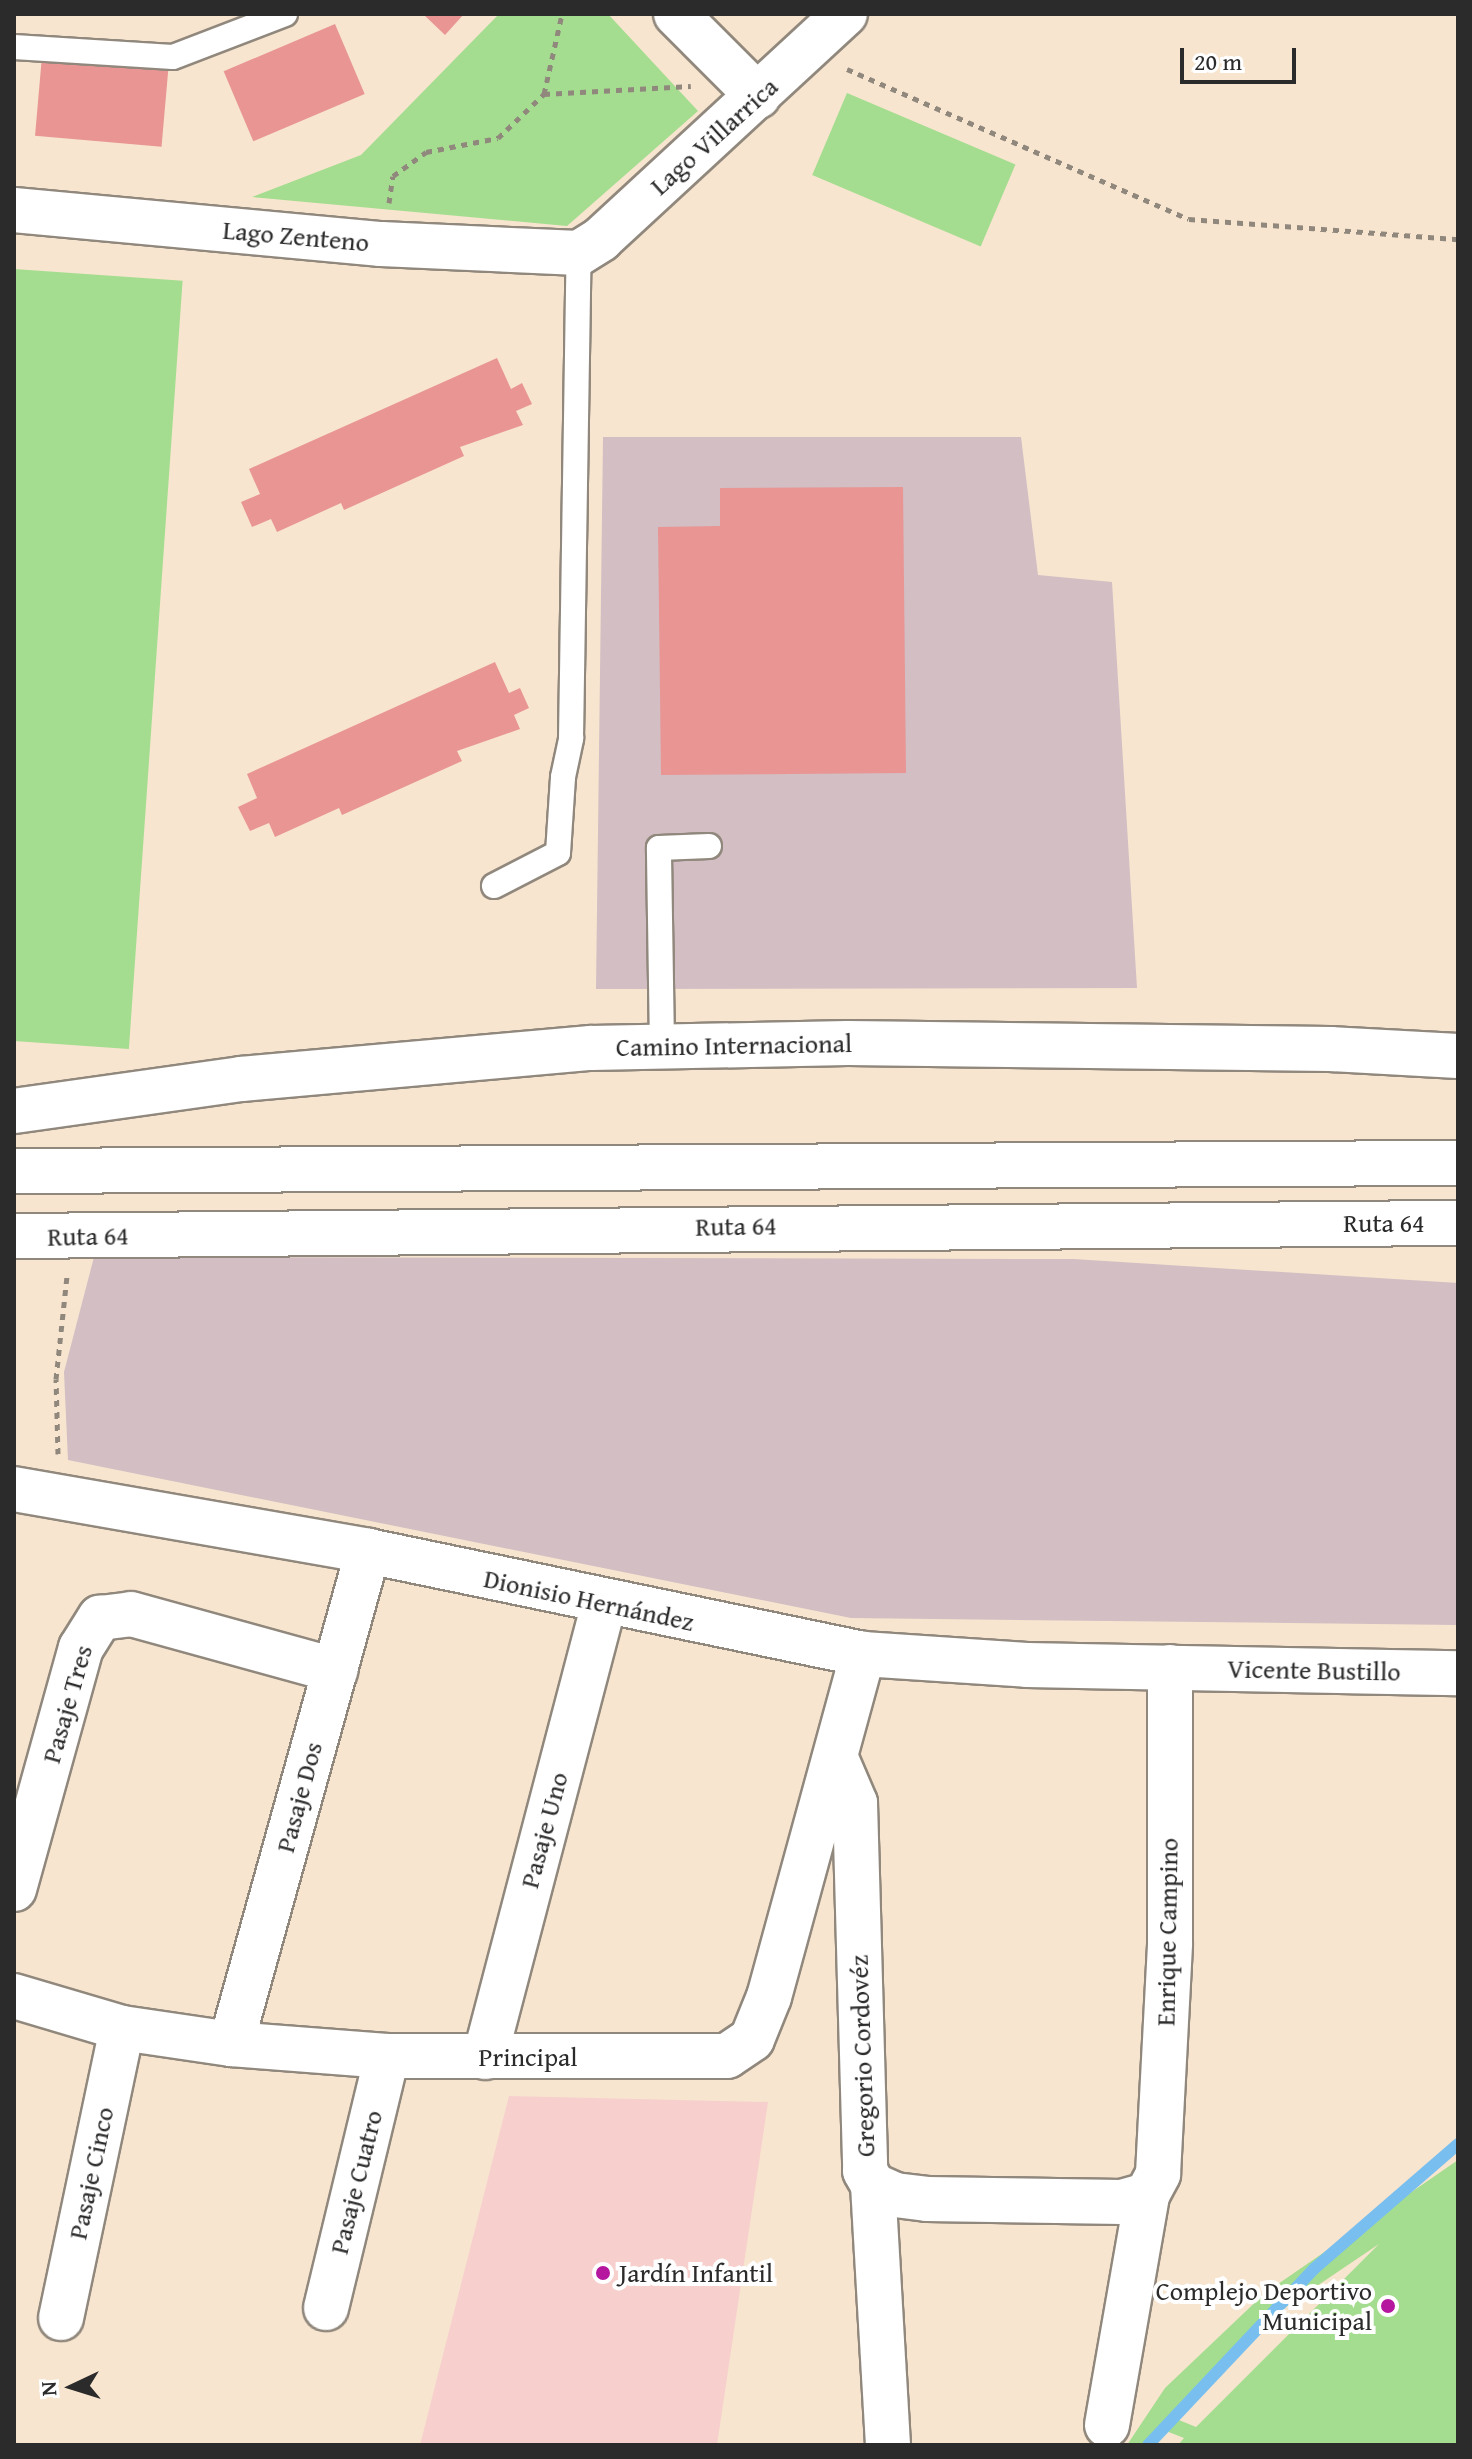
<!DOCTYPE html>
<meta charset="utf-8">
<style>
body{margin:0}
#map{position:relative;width:1472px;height:2459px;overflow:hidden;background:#f7e5cf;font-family:"Gentium Book Plus",serif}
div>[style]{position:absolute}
.built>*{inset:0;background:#f7d0cd}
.industrial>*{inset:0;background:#d2bec3}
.green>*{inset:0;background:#a4dd8f;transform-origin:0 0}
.stream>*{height:12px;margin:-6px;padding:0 6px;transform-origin:6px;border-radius:6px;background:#78bff0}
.building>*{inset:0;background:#e89594;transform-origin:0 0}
.path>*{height:5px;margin-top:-2.5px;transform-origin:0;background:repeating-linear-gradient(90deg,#91887d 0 6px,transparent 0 12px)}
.roads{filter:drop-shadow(2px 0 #91887d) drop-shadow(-2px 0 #91887d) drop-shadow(0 2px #91887d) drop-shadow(0 -2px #91887d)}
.service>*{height:24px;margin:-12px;padding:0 12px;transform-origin:12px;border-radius:12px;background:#fff}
.minor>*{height:44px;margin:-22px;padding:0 22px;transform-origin:22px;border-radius:22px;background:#fff}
.tertiary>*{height:44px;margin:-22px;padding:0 22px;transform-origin:22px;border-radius:22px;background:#fff}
.secondary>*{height:44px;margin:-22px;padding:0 22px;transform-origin:22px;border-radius:22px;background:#fff}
.trunk>*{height:44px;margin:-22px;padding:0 22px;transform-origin:22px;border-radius:22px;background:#fff}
.dots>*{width:22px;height:22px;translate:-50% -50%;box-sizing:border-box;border:4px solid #fff;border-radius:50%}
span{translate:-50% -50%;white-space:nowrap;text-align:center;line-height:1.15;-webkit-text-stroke:8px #fff;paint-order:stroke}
.street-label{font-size:26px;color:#2b2b2b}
.poi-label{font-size:26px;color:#2b2b2b}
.left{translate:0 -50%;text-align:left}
.right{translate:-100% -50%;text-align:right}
.frame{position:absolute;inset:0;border:16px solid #2b2b2b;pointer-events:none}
.north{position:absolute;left:32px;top:2347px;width:80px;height:80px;-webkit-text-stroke:6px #fff;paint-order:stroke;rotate:266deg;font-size:22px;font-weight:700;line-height:32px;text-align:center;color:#2b2b2b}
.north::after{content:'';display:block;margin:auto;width:28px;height:36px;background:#2b2b2b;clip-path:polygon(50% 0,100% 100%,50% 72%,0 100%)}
.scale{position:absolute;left:1180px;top:48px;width:116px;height:36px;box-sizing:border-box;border:4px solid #2b2b2b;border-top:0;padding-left:10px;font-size:24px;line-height:28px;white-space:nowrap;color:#2b2b2b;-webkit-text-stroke:6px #fff;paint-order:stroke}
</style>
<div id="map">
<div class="built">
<i style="clip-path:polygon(509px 2096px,768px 2102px,717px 2445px,420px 2445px)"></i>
</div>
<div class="industrial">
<i style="clip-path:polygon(603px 437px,1021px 437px,1038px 575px,1112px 582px,1137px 988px,596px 989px)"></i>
<i style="clip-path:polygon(94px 1257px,1073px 1259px,1458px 1283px,1458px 1625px,851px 1618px,68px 1460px,64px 1372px)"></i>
</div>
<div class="green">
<i style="clip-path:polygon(499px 14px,608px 14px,698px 111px,567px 226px,252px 197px,361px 155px)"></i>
<i style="left:847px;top:93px;width:183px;height:89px;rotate:23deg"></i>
<i style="left:14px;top:269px;width:169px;height:770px;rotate:4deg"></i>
<i style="clip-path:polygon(evenodd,1458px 2160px,1458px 2445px,1178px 2445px,1184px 2438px,1161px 2429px,1149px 2445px,1127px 2445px,1165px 2388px,1265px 2293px,1458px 2160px,1379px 2244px,1196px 2427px,1174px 2418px,1262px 2323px,1379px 2244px)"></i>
</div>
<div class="stream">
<i style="left:1148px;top:2445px;width:243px;rotate:-46.7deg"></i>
<i style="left:1315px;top:2268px;width:189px;rotate:-40.9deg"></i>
</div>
<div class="building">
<i style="clip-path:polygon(423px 14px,464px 14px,445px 35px)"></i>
<i style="left:335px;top:24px;width:76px;height:121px;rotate:67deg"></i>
<i style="left:42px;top:56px;width:127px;height:80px;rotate:5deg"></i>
<i style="clip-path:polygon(497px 358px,511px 389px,522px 383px,532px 404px,516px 411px,523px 425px,460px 447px,464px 456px,344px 510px,341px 503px,277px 532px,271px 519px,252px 527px,241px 502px,260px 494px,249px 469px)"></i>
<i style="clip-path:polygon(903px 487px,906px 773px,661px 775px,658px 527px,720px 526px,720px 488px)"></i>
<i style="clip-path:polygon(495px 662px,509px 693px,520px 688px,529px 708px,514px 715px,520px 729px,457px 751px,462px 761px,342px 815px,339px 808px,275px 837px,269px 823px,250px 831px,238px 807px,257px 798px,247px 774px)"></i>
</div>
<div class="path">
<i style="left:847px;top:69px;width:373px;rotate:23.7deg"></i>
<i style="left:1189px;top:219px;width:270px;rotate:4.3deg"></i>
<i style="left:544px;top:94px;width:147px;rotate:-3.1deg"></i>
<i style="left:389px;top:203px;width:27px;rotate:-82deg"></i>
<i style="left:393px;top:176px;width:41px;rotate:-36deg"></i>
<i style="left:426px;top:152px;width:73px;rotate:-11deg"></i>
<i style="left:498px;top:138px;width:64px;rotate:-43.7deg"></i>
<i style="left:544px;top:94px;width:82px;rotate:-77.3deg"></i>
<i style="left:58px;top:1454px;width:75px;rotate:-91.5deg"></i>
<i style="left:56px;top:1379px;width:104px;rotate:-83.9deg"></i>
</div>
<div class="roads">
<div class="service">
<i style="left:14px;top:47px;width:159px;rotate:3.6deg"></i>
<i style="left:173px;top:57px;width:120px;rotate:-21deg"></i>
<i style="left:494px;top:886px;width:72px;rotate:-27.3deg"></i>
<i style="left:558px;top:853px;width:76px;rotate:-86.2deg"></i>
<i style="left:563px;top:777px;width:40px;rotate:-78deg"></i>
<i style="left:571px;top:738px;width:485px;rotate:-89.1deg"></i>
<i style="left:662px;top:1046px;width:198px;rotate:-90.9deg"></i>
<i style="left:659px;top:848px;width:50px;rotate:-2.3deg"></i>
</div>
<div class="minor">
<i style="left:676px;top:14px;width:116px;rotate:45deg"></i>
<i style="left:14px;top:210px;width:369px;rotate:5.3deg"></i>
<i style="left:381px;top:244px;width:198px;rotate:2.6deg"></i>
<i style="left:579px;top:253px;width:26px;rotate:-32deg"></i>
<i style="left:601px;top:239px;width:332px;rotate:-42.7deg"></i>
<i style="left:837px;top:1761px;width:46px;rotate:66.8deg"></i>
<i style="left:855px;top:1803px;width:368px;rotate:88.4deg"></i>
<i style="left:865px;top:2171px;width:16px;rotate:60deg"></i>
<i style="left:873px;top:2185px;width:24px;rotate:24deg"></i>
<i style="left:895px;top:2195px;width:32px;rotate:7deg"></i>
<i style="left:927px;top:2199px;width:195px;rotate:0.9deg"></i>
<i style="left:1122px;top:2202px;width:26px;rotate:-16deg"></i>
<i style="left:14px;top:1889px;width:250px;rotate:-74.5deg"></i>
<i style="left:81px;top:1648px;width:36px;rotate:-58deg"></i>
<i style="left:100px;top:1618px;width:31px;rotate:-7deg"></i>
<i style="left:131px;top:1614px;width:212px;rotate:15.4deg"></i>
<i style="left:14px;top:1996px;width:113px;rotate:16.5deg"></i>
<i style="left:122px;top:2028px;width:110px;rotate:8.4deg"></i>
<i style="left:231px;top:2044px;width:156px;rotate:4.4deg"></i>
<i style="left:387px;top:2056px;width:340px"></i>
<i style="left:727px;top:2056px;width:30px;rotate:-34deg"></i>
<i style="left:752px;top:2039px;width:45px;rotate:-68deg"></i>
<i style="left:769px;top:1997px;width:356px;rotate:-74.7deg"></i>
<i style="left:231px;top:2044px;width:512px;rotate:-74.47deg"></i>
<i style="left:485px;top:2057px;width:468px;rotate:-75.3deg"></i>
<i style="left:873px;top:2185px;width:260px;rotate:86.7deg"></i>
<i style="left:326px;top:2308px;width:259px;rotate:-76.4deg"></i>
<i style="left:61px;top:2318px;width:296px;rotate:-78.1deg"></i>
<i style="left:1107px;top:2425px;width:233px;rotate:-80.1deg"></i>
<i style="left:1147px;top:2195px;width:24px;rotate:-62deg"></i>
<i style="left:1158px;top:2174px;width:231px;rotate:-87deg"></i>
<i style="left:1170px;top:1943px;width:276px;rotate:-90deg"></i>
</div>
<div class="tertiary">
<i style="left:14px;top:1489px;width:359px;rotate:9.9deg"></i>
<i style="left:368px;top:1551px;width:506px;rotate:11.75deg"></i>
<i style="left:863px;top:1654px;width:164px;rotate:3.8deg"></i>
<i style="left:1027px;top:1665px;width:431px;rotate:1.1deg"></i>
</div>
<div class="secondary">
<i style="left:14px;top:1111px;width:229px;rotate:-8deg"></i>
<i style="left:241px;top:1079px;width:351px;rotate:-5.1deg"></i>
<i style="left:591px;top:1048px;width:257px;rotate:-1.1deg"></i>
<i style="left:848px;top:1043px;width:482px;rotate:0.7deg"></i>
<i style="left:1330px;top:1049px;width:128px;rotate:3.1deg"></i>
</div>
<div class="trunk">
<i style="left:14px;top:1171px;width:1444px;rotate:-0.32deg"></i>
<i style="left:14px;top:1236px;width:1444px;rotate:-0.52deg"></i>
</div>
</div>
<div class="dots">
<i style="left:603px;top:2273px;background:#b5179e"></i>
<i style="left:1388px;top:2306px;background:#b5179e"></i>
</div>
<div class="street-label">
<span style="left:714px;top:136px;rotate:-42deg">Lago Villarrica</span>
<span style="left:296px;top:236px;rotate:5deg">Lago Zenteno</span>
<span style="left:734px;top:1045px;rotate:-1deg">Camino Internacional</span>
<span style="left:1384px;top:1223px">Ruta 64</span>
<span style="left:736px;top:1226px;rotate:-1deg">Ruta 64</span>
<span style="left:88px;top:1236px;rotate:-1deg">Ruta 64</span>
<span style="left:589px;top:1600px;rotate:12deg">Dionisio Hernández</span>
<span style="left:1314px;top:1670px;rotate:1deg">Vicente Bustillo</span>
<span style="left:67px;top:1704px;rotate:-74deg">Pasaje Tres</span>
<span style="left:299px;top:1797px;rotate:-75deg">Pasaje Dos</span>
<span style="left:544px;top:1830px;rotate:-75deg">Pasaje Uno</span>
<span style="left:1167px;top:1932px;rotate:-89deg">Enrique Campino</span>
<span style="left:862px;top:2056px;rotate:-92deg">Gregorio Cordovéz</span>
<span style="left:528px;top:2057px">Principal</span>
<span style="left:91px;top:2173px;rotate:-78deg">Pasaje Cinco</span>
<span style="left:356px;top:2182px;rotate:-76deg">Pasaje Cuatro</span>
</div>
<div class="poi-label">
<span class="left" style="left:619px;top:2273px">Jardín Infantil</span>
<span class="right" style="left:1372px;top:2306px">Complejo Deportivo<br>Municipal</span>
</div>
<div class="frame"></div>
<div class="north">N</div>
<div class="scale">20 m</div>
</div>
